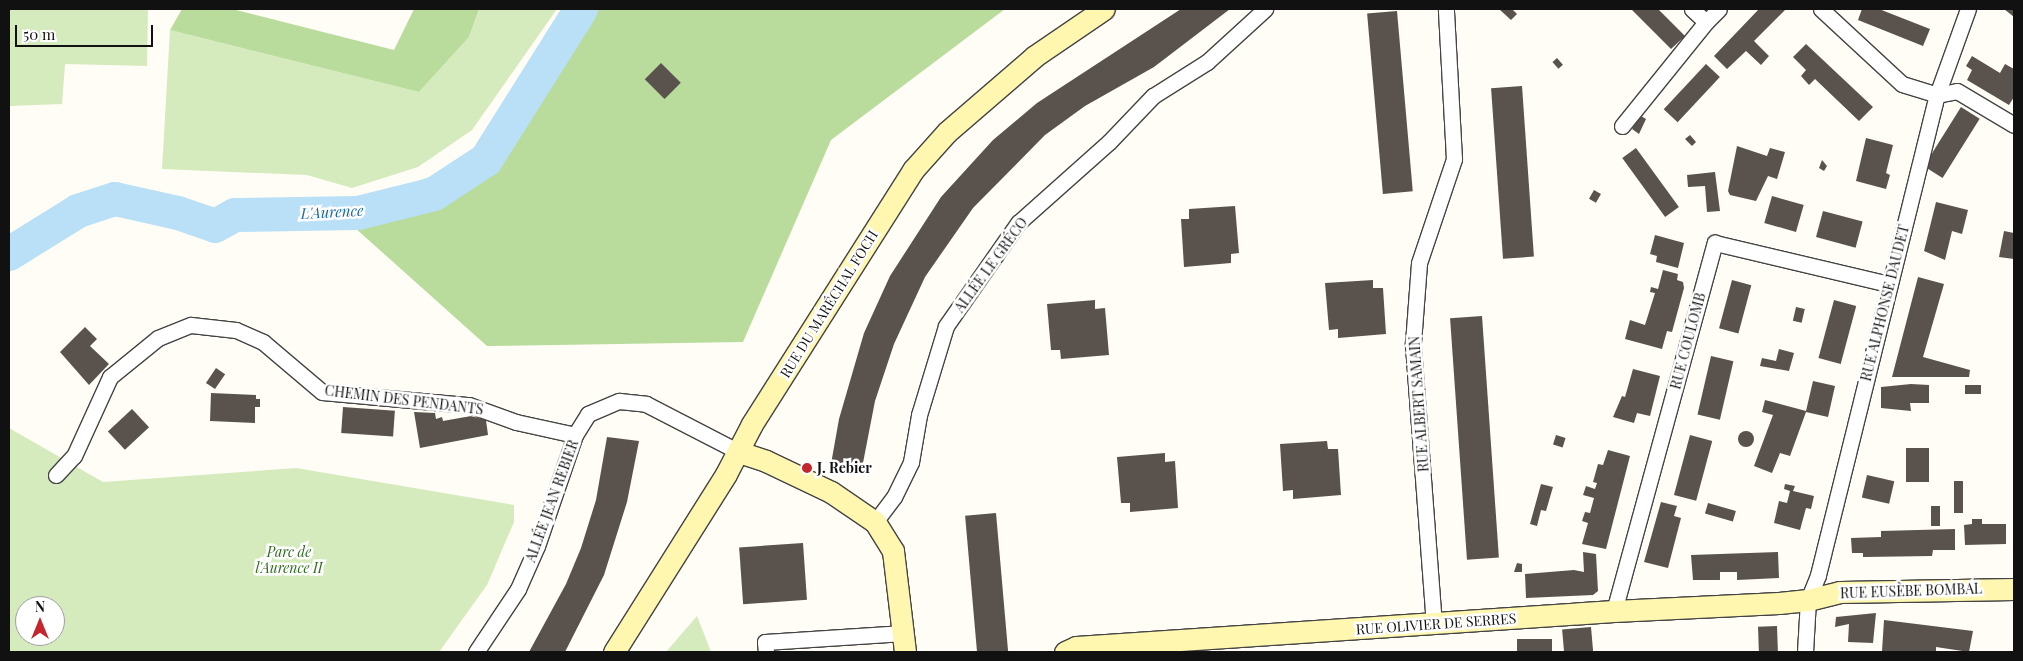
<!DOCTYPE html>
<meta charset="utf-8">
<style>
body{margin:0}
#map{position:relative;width:2023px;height:661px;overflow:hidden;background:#fffdf5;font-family:"Playfair Display",serif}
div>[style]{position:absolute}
.green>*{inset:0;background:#d5ebbd}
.forest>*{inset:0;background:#b9dc9c}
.river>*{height:34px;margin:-17px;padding:0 17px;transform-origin:17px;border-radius:17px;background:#b9e0f7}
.building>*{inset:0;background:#5a524d;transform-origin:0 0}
.round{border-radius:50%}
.roads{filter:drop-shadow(1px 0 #444) drop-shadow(-1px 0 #444) drop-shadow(0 1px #444) drop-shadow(0 -1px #444)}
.street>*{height:15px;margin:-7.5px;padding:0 7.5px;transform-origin:7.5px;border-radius:7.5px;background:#fff}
.secondary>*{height:21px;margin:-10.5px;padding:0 10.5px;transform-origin:10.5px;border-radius:10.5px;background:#fff6b0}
.dots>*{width:14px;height:14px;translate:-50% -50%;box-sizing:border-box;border:2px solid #fff;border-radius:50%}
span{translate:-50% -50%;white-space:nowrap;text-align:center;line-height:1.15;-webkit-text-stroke:5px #fff;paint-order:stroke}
.street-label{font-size:14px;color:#111}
.poi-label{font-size:14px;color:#111;font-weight:700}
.left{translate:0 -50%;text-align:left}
.park-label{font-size:14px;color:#2f6b1f;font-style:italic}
.water-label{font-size:15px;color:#1768a6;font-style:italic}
.frame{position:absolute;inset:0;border:10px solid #111;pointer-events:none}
.north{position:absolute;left:15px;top:596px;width:50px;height:50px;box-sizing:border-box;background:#fff;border:1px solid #a0a0a0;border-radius:50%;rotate:0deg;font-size:14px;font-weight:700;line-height:20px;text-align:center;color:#111}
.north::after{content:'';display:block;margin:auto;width:18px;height:22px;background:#c4262e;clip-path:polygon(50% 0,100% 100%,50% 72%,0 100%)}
.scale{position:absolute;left:15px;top:25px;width:138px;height:22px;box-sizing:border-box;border:2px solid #111;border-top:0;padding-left:6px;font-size:15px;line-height:18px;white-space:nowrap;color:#111;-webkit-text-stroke:4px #fff;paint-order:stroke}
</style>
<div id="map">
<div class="green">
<i style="clip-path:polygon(9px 9px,148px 9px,147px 66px,65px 64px,62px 104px,9px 106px)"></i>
<i style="clip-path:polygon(479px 9px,557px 9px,472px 130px,418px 167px,352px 188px,307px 175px,162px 169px,170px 30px,419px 92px,469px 37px)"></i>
<i style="clip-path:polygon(evenodd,9px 428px,103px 482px,296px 468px,514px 505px,514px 522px,487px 585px,439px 652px,9px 652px,9px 428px,25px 606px,55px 606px,55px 636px,25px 636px,25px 606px)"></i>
<i style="clip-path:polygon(697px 616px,711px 652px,666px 652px)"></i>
</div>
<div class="forest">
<i style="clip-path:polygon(182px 9px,232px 9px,394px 50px,414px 9px,479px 9px,469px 37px,419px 92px,170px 30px)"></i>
<i style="clip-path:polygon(573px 9px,1005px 9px,831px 140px,743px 342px,487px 346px,335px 210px,444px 172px,484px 143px)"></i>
</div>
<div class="river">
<i style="left:9px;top:254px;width:81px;rotate:-31.9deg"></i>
<i style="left:78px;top:211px;width:39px;rotate:-18deg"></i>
<i style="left:115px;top:199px;width:65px;rotate:12.5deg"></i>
<i style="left:178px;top:213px;width:39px;rotate:19deg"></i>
<i style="left:215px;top:226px;width:23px;rotate:-29deg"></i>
<i style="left:235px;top:215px;width:123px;rotate:-0.9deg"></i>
<i style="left:358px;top:213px;width:78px;rotate:-14deg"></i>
<i style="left:434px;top:194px;width:62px;rotate:-33.2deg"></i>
<i style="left:486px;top:160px;width:178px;rotate:-57.8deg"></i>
</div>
<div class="building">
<i style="clip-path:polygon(1181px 9px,1230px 9px,1154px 67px,1085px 106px,1045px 135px,973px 208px,925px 277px,894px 344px,875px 401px,862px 468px,831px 464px,839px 419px,864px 333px,890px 276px,941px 197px,993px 140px,1037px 103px)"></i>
<i style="clip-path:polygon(1499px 9px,1512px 9px,1517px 14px,1511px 20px)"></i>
<i style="clip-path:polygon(1631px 9px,1658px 9px,1685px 36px,1671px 49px)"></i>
<i style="clip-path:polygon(1759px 9px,1785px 10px,1754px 41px,1769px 56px,1761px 65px,1746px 51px,1727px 69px,1714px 56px)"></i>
<i style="clip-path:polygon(1862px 9px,1879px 9px,1930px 29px,1923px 46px,1858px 20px)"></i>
<i style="clip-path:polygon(2004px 9px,2014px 9px,2014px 17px)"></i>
<i style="left:1397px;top:11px;width:181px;height:30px;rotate:85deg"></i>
<i style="clip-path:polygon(1806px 44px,1873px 107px,1859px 121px,1815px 79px,1809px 85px,1801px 76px,1806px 70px,1793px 57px)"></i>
<i style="clip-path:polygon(1972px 56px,2000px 73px,2005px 64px,2014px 69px,2014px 97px,2009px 105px,1967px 80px,1972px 70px,1966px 66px)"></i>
<i style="left:1557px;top:58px;width:9px;height:6px;rotate:49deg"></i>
<i style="left:661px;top:63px;width:28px;height:23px;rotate:45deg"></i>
<i style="left:1706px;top:64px;width:19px;height:62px;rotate:43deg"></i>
<i style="left:1522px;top:86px;width:171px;height:31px;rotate:86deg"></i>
<i style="left:1961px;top:107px;width:22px;height:70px;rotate:32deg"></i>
<i style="clip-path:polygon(1641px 116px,1646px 119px,1639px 134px,1632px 129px)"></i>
<i style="clip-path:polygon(1690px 135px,1696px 142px,1692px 146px,1685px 139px)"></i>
<i style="clip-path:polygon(1866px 138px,1893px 145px,1886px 173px,1890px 175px,1886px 189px,1856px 181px)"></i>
<i style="clip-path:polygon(1737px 146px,1767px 156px,1770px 148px,1785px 152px,1777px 179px,1768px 176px,1756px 201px,1730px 195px,1728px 191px)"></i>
<i style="left:1636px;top:148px;width:73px;height:17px;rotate:54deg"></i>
<i style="clip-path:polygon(1822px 160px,1827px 166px,1824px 171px,1819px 168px)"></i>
<i style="clip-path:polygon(1715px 172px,1720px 211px,1707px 212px,1705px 186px,1688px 187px,1687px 175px)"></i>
<i style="left:1594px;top:190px;width:8px;height:10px;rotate:30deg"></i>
<i style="left:1772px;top:196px;width:33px;height:28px;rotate:16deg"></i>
<i style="clip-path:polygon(1936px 202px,1968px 210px,1962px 234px,1952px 231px,1945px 260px,1924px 251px)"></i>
<i style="clip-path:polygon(1235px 206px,1239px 253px,1231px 254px,1231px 263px,1184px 267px,1181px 219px,1189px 219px,1189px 209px)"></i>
<i style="left:1823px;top:211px;width:41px;height:27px;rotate:15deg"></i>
<i style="clip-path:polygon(2004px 231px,2014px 233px,2014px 259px,1999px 257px)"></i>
<i style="clip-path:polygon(1655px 235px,1684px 243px,1678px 268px,1656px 262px,1657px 256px,1650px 254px)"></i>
<i style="clip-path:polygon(1663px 270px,1678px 274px,1677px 280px,1683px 282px,1684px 288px,1672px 332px,1667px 331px,1662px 349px,1625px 339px,1630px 320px,1645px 325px,1655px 293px,1650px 292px,1651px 287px,1658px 289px)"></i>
<i style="clip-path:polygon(1918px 277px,1944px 284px,1923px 357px,1970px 370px,1969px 377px,1892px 377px)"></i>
<i style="clip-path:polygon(1373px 280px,1373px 288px,1383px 288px,1386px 334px,1338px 338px,1338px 329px,1329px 330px,1325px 283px)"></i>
<i style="left:1732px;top:280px;width:20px;height:50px;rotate:15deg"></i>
<i style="clip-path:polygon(1095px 300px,1095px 309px,1105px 308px,1109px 355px,1061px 359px,1060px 350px,1051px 350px,1047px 304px)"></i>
<i style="left:1834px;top:300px;width:23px;height:60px;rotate:15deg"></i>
<i style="left:1796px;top:307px;width:9px;height:14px;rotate:13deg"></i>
<i style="left:1482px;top:316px;width:242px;height:32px;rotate:86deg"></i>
<i style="clip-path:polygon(85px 327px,97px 339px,90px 346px,109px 364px,89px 385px,60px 352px)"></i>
<i style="clip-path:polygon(1779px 349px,1794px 353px,1789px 371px,1760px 366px,1762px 358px,1776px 361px)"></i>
<i style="left:1711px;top:356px;width:23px;height:60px;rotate:13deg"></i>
<i style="left:216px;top:368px;width:11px;height:18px;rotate:34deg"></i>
<i style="clip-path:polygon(1633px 369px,1660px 376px,1650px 416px,1637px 413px,1634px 423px,1613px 417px,1622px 396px,1625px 397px)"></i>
<i style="clip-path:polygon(1813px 381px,1835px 386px,1828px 417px,1806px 412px,1790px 456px,1780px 453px,1772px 473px,1754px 466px,1773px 415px,1762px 412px,1765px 400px,1806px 411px)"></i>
<i style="clip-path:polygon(1911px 384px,1929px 385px,1929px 403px,1910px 403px,1911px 411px,1881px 408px,1881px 387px)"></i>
<i style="left:1965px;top:385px;width:16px;height:9px"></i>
<i style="clip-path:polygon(211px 393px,256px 395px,256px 399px,260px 399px,260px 407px,255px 407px,255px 423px,210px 421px)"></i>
<i style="left:343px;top:407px;width:52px;height:26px;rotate:4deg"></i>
<i style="left:132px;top:409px;width:25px;height:33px;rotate:47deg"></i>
<i style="clip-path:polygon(414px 412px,435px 413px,436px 419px,442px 417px,443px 421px,471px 416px,486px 420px,488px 435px,420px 448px)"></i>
<i class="round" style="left:1738px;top:431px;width:16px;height:16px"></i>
<i style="left:1556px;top:435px;width:10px;height:10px;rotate:17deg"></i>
<i style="left:1690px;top:435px;width:23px;height:62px;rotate:15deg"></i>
<i style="clip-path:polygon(607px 437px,639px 441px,627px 502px,604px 575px,565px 652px,529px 652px,566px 584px,581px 548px,596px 500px)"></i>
<i style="clip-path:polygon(1327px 441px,1328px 449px,1338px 449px,1341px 495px,1293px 499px,1293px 490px,1283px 491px,1280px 444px)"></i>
<i style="left:1906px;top:448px;width:23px;height:34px"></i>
<i style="clip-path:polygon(1608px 450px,1630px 456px,1606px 549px,1582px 544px,1588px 523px,1582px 521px,1585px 512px,1590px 513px,1594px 498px,1583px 495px,1586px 486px,1595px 489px,1597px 483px,1593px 482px,1598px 464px,1603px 465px)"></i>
<i style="clip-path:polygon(1165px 453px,1165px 462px,1175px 461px,1178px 508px,1130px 512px,1130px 503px,1121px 503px,1117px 457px)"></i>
<i style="left:1867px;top:475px;width:28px;height:23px;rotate:13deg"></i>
<i style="left:1954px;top:481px;width:9px;height:32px"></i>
<i style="clip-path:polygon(1541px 484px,1553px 487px,1546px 511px,1541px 510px,1537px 526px,1530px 524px)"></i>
<i style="clip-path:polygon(1785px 484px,1795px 486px,1793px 491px,1814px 496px,1811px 509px,1806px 508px,1800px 530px,1774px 523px,1779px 501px,1787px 503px,1790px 491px,1784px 489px)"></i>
<i style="clip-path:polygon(1661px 502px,1677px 506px,1674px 516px,1681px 518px,1668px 568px,1644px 562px)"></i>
<i style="left:1708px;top:503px;width:29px;height:11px;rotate:16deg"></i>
<i style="left:1931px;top:506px;width:9px;height:20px"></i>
<i style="left:996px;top:513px;width:139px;height:31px;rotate:85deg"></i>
<i style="clip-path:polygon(1972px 519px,1982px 519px,1982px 524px,2006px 524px,2006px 544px,1965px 545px,1964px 525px,1972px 524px)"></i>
<i style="clip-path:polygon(1955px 529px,1955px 550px,1933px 550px,1932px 556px,1863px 557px,1863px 553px,1852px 553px,1851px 538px,1881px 537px,1881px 531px)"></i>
<i style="left:803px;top:543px;width:57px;height:64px;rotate:86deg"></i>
<i style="clip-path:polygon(1583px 552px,1596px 554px,1598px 591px,1593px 595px,1526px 598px,1525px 574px,1574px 570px,1584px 572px)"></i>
<i style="clip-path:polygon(1778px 552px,1779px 578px,1737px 580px,1737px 572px,1720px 572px,1720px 580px,1693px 580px,1691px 555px)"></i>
<i style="clip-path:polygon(1517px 563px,1522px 564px,1522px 572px,1514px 572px)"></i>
<i style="clip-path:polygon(1876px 613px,1873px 643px,1848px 642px,1849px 624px,1835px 627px,1836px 617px)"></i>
<i style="clip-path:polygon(1884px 620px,1973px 631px,1969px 652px,1936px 647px,1936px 652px,1882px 651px)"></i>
<i style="left:1777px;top:626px;width:26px;height:19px;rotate:88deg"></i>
<i style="left:1591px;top:627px;width:25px;height:29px;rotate:85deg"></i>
<i style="left:1552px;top:639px;width:13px;height:35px;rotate:90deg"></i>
</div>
<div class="roads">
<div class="street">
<i style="left:1692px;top:9px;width:19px;rotate:43deg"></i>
<i style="left:1706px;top:22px;width:18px;rotate:-45deg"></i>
<i style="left:1821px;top:9px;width:110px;rotate:42.8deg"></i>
<i style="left:1902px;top:84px;width:37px;rotate:17deg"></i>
<i style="left:1937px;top:95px;width:20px;rotate:-11deg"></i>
<i style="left:1957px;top:91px;width:66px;rotate:30.8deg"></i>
<i style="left:1622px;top:126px;width:134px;rotate:-51.1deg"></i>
<i style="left:56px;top:475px;width:26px;rotate:-47deg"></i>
<i style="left:74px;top:456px;width:87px;rotate:-65.5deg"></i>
<i style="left:110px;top:377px;width:62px;rotate:-39.1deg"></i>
<i style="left:158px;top:338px;width:35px;rotate:-22deg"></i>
<i style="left:191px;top:325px;width:45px;rotate:6.3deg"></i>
<i style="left:236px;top:330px;width:30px;rotate:24deg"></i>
<i style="left:263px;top:342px;width:77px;rotate:40.3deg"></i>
<i style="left:322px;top:392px;width:148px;rotate:5.1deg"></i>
<i style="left:469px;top:405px;width:50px;rotate:19.9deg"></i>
<i style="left:516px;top:422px;width:60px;rotate:12.4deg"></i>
<i style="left:875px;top:522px;width:31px;rotate:-53deg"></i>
<i style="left:894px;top:497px;width:39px;rotate:-64deg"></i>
<i style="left:911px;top:462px;width:48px;rotate:-80.3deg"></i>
<i style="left:919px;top:415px;width:93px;rotate:-73.1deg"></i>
<i style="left:946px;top:326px;width:126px;rotate:-55deg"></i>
<i style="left:1018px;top:223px;width:122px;rotate:-41.7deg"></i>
<i style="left:1109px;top:142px;width:64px;rotate:-46.3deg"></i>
<i style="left:1153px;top:96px;width:64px;rotate:-32.2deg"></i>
<i style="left:1207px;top:62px;width:79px;rotate:-42.4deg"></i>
<i style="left:1614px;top:611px;width:382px;rotate:-74.7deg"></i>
<i style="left:1715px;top:243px;width:179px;rotate:13.3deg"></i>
<i style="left:1434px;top:625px;width:283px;rotate:-94.3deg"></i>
<i style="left:1413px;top:343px;width:80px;rotate:-85.7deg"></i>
<i style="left:1419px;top:263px;width:110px;rotate:-71.4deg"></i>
<i style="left:1454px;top:159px;width:150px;rotate:-93.1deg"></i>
<i style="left:476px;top:652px;width:76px;rotate:-56.3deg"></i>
<i style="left:518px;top:589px;width:47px;rotate:-66.2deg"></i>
<i style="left:537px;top:546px;width:117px;rotate:-71.1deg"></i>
<i style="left:575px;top:435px;width:25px;rotate:-58deg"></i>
<i style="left:588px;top:414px;width:34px;rotate:-23deg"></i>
<i style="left:619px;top:401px;width:27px;rotate:6deg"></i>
<i style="left:646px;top:404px;width:105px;rotate:27.3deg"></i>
<i style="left:766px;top:652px;width:10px;rotate:-96deg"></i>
<i style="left:765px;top:642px;width:139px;rotate:-3.7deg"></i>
<i style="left:1805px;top:652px;width:52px;rotate:-86.7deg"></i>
<i style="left:1808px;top:600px;width:27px;rotate:-68deg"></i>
<i style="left:1818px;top:575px;width:495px;rotate:-76.1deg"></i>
<i style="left:1937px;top:95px;width:91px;rotate:-70.2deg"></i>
</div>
<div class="secondary">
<i style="left:739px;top:452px;width:28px;rotate:18deg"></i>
<i style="left:766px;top:461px;width:72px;rotate:25.5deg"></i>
<i style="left:831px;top:492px;width:53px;rotate:34.3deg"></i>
<i style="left:875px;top:522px;width:34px;rotate:58deg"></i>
<i style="left:893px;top:551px;width:102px;rotate:83.2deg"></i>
<i style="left:614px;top:652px;width:210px;rotate:-57.8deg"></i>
<i style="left:726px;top:474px;width:56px;rotate:-62.5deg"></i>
<i style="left:752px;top:424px;width:301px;rotate:-57.6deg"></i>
<i style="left:913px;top:170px;width:51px;rotate:-48.2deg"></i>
<i style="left:947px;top:132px;width:116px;rotate:-40.8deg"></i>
<i style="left:1035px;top:56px;width:83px;rotate:-34.3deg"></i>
<i style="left:1065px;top:652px;width:12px;rotate:-24deg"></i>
<i style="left:1076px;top:647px;width:539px;rotate:-3.83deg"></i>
<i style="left:1614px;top:611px;width:165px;rotate:-2.8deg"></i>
<i style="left:1779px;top:603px;width:29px;rotate:-6deg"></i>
<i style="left:1808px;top:600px;width:33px;rotate:-14deg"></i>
<i style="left:1840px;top:592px;width:174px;rotate:-1deg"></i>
</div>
</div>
<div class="dots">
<i style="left:807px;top:468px;background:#c4262e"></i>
</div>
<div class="street-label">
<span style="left:991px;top:265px;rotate:-54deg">ALLÉE LE GRÉCO</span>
<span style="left:1885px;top:303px;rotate:-76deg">RUE ALPHONSE DAUDET</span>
<span style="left:829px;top:304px;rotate:-58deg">RUE DU MARÉCHAL FOCH</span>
<span style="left:1688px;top:341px;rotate:-75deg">RUE COULOMB</span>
<span style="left:404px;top:400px;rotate:7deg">CHEMIN DES PENDANTS</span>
<span style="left:1419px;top:404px;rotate:-94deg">RUE ALBERT SAMAIN</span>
<span style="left:552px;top:501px;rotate:-70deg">ALLÉE JEAN REBIER</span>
<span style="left:1911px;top:591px;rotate:-2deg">RUE EUSÈBE BOMBAL</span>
<span style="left:1436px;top:624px;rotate:-4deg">RUE OLIVIER DE SERRES</span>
</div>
<div class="poi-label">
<span class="left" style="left:817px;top:468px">J. Rebier</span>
</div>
<div class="park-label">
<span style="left:289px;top:560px">Parc de<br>l'Aurence II</span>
</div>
<div class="water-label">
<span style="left:332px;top:212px;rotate:-3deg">L'Aurence</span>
</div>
<div class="frame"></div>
<div class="north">N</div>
<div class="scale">50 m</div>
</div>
